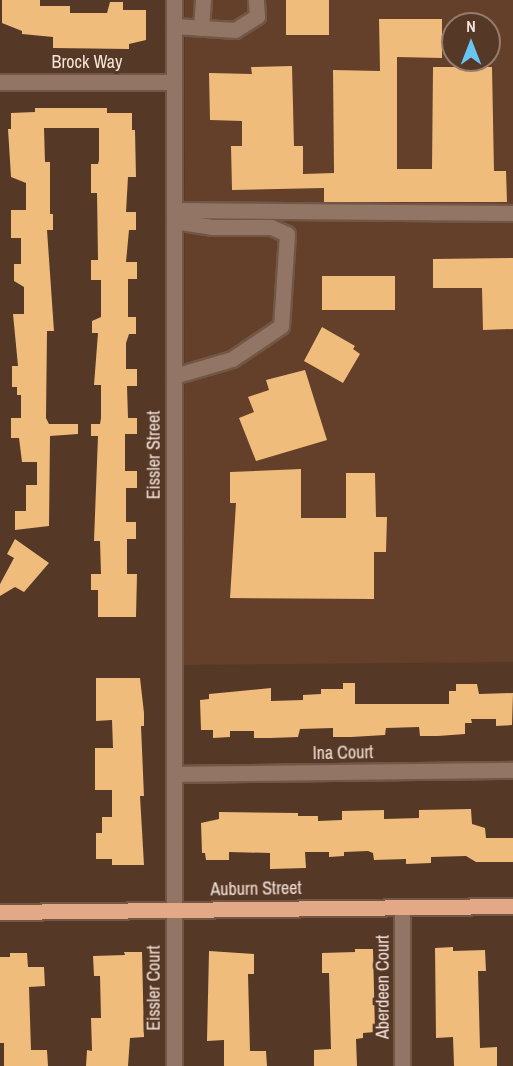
<!DOCTYPE html>
<style>
body{margin:0}
#map{position:relative;width:513px;height:1066px;overflow:hidden;background:#553826;font-family:"Archivo Narrow",sans-serif}
div>[style]{position:absolute}
.built>*{inset:0;background:#64402a}
.building>*{inset:0;background:#efbc7c;transform-origin:0 0}
.roads{filter:drop-shadow(2px 0 #725746) drop-shadow(-2px 0 #725746) drop-shadow(0 2px #725746) drop-shadow(0 -2px #725746)}
.minor>*{height:15px;margin:-7.5px;padding:0 7.5px;transform-origin:7.5px;border-radius:7.5px;background:#927564}
.major>*{height:15px;margin:-7.5px;padding:0 7.5px;transform-origin:7.5px;border-radius:7.5px;background:#e3a885}
span{translate:-50% -50%;white-space:nowrap;text-align:center;line-height:1.15;-webkit-text-stroke:6px #553826;paint-order:stroke}
.street-label{font-size:18px;color:#f5e2d8}
.north{position:absolute;left:441px;top:12px;width:60px;height:60px;box-sizing:border-box;background:#553826;border:2px solid #957c6d;border-radius:50%;rotate:0deg;font-size:16px;font-weight:700;line-height:24px;text-align:center;color:#f5e2d8}
.north::after{content:'';display:block;margin:auto;width:21px;height:27px;background:#68c4f0;clip-path:polygon(50% 0,100% 100%,50% 72%,0 100%)}
</style>
<div id="map">
<div class="built">
<i style="clip-path:polygon(evenodd,185px 0,513px 0,513px 662px,184px 665px,185px 0,453px 24px,489px 24px,489px 60px,453px 60px,453px 24px)"></i>
</div>
<div class="building">
<i style="clip-path:polygon(2px 0,40px 0,40px 6px,70px 6px,70px 13px,107px 13px,110px 2px,123px 2px,123px 10px,146px 10px,146px 40px,129px 44px,129px 49px,53px 48px,53px 37px,22px 34px,22px 31px,2px 23px)"></i>
<i style="left:286px;top:0;width:43px;height:35px"></i>
<i style="clip-path:polygon(379px 19px,442px 19px,442px 58px,397px 57px,397px 169px,432px 169px,433px 67px,492px 67px,494px 171px,506px 171px,507px 202px,324px 202px,324px 188px,232px 190px,231px 146px,242px 146px,242px 121px,210px 120px,209px 73px,252px 74px,251px 67px,292px 66px,294px 146px,303px 146px,303px 174px,334px 173px,333px 70px,380px 71px)"></i>
<i style="clip-path:polygon(35px 108px,107px 108px,107px 113px,132px 113px,132px 130px,135px 130px,136px 177px,128px 177px,126px 212px,136px 212px,136px 230px,129px 230px,126px 262px,137px 262px,137px 279px,128px 279px,128px 317px,136px 317px,136px 334px,129px 334px,126px 343px,126px 369px,137px 369px,137px 386px,127px 386px,128px 418px,137px 418px,137px 434px,125px 434px,125px 471px,137px 471px,137px 488px,126px 488px,126px 522px,136px 522px,136px 539px,127px 539px,127px 574px,137px 574px,136px 617px,98px 617px,98px 590px,91px 590px,91px 574px,101px 574px,100px 541px,94px 541px,98px 436px,91px 436px,91px 424px,100px 424px,101px 418px,101px 385px,94px 385px,98px 333px,92px 333px,92px 321px,101px 317px,101px 280px,91px 280px,91px 260px,98px 260px,97px 193px,91px 193px,91px 164px,98px 164px,99px 160px,99px 128px,44px 128px,45px 162px,50px 162px,50px 214px,53px 214px,53px 230px,47px 230px,54px 331px,47px 331px,46px 418px,49px 424px,78px 424px,78px 434px,50px 436px,49px 526px,15px 530px,15px 511px,26px 511px,26px 485px,37px 485px,37px 462px,22px 462px,19px 438px,11px 438px,11px 418px,21px 418px,21px 395px,17px 395px,17px 387px,12px 387px,12px 366px,18px 366px,13px 314px,24px 314px,24px 287px,14px 281px,14px 264px,21px 264px,21px 238px,11px 238px,11px 210px,26px 210px,26px 183px,11px 177px,8px 129px,11px 129px,11px 113px,35px 112px)"></i>
<i style="clip-path:polygon(513px 258px,513px 329px,483px 330px,482px 288px,433px 288px,433px 259px)"></i>
<i style="left:322px;top:276px;width:73px;height:34px"></i>
<i style="clip-path:polygon(322px 327px,355px 346px,353px 349px,360px 354px,343px 383px,304px 361px)"></i>
<i style="clip-path:polygon(305px 370px,327px 440px,256px 461px,239px 418px,254px 412px,248px 397px,269px 390px,266px 380px)"></i>
<i style="clip-path:polygon(301px 469px,301px 518px,346px 518px,346px 473px,375px 473px,376px 517px,387px 517px,386px 552px,374px 552px,374px 599px,230px 598px,236px 503px,230px 503px,230px 472px)"></i>
<i style="clip-path:polygon(15px 539px,49px 563px,24px 592px,15px 587px,0 596px,0 584px,14px 558px,7px 554px)"></i>
<i style="clip-path:polygon(96px 678px,140px 678px,144px 713px,144px 726px,141px 726px,144px 796px,140px 796px,144px 865px,112px 865px,112px 859px,96px 859px,96px 833px,102px 833px,102px 817px,112px 817px,112px 790px,95px 790px,95px 748px,113px 748px,112px 720px,96px 721px)"></i>
<i style="clip-path:polygon(343px 683px,355px 683px,355px 704px,449px 704px,449px 691px,456px 691px,456px 684px,477px 684px,479px 694px,513px 693px,512px 725px,496px 726px,496px 719px,471px 719px,472px 723px,465px 723px,465px 734px,438px 736px,420px 736px,419px 727px,386px 728px,385px 735px,351px 737px,333px 737px,333px 728px,300px 729px,298px 737px,270px 738px,254px 738px,254px 731px,230px 731px,230px 737px,213px 738px,213px 730px,201px 730px,200px 700px,209px 699px,209px 694px,271px 688px,271px 701px,303px 700px,303px 695px,321px 694px,321px 689px,343px 689px)"></i>
<i style="clip-path:polygon(471px 809px,472px 824px,485px 828px,486px 838px,513px 838px,513px 862px,476px 862px,466px 856px,431px 857px,431px 863px,406px 864px,406px 859px,374px 860px,373px 853px,368px 851px,344px 852px,344px 856px,329px 857px,329px 852px,305px 852px,306px 868px,270px 869px,270px 853px,229px 852px,229px 860px,206px 860px,205px 853px,202px 853px,201px 823px,219px 819px,219px 812px,298px 813px,298px 816px,318px 816px,318px 821px,342px 820px,342px 811px,384px 810px,384px 819px,419px 818px,419px 810px)"></i>
<i style="clip-path:polygon(453px 947px,453px 951px,485px 950px,486px 971px,478px 971px,480px 1048px,497px 1047px,497px 1066px,454px 1066px,453px 1037px,436px 1038px,435px 948px)"></i>
<i style="clip-path:polygon(355px 949px,373px 949px,375px 1032px,363px 1033px,363px 1038px,356px 1039px,357px 1066px,314px 1066px,314px 1050px,331px 1049px,329px 973px,322px 973px,322px 953px,355px 952px)"></i>
<i style="clip-path:polygon(209px 951px,254px 954px,254px 974px,248px 974px,250px 1051px,266px 1051px,267px 1066px,224px 1066px,224px 1040px,207px 1041px)"></i>
<i style="clip-path:polygon(124px 952px,142px 952px,144px 1037px,130px 1038px,128px 1066px,86px 1066px,87px 1050px,92px 1051px,91px 1018px,101px 1018px,100px 976px,94px 976px,93px 956px,125px 955px)"></i>
<i style="clip-path:polygon(10px 953px,27px 953px,28px 967px,44px 967px,45px 986px,29px 987px,31px 1050px,47px 1050px,48px 1066px,4px 1066px,4px 1043px,0 1043px,0 957px,10px 957px)"></i>
</div>
<div class="roads">
<div class="minor">
<i style="left:174px;top:0;width:1066px;rotate:90deg"></i>
<i style="left:174px;top:26px;width:61px;rotate:3.8deg"></i>
<i style="left:235px;top:30px;width:26px;rotate:-32deg"></i>
<i style="left:257px;top:16px;width:16px;rotate:-94deg"></i>
<i style="left:201px;top:28px;width:28px;rotate:-86deg"></i>
<i style="left:0;top:82px;width:174px"></i>
<i style="left:174px;top:210px;width:339px;rotate:0.5deg"></i>
<i style="left:174px;top:221px;width:38px;rotate:9deg"></i>
<i style="left:212px;top:227px;width:59px"></i>
<i style="left:271px;top:227px;width:17px;rotate:24deg"></i>
<i style="left:287px;top:234px;width:92px;rotate:93.7deg"></i>
<i style="left:281px;top:326px;width:59px;rotate:146deg"></i>
<i style="left:232px;top:359px;width:60px;rotate:163.7deg"></i>
<i style="left:174px;top:774px;width:339px;rotate:-0.7deg"></i>
<i style="left:402px;top:907px;width:159px;rotate:90deg"></i>
</div>
<div class="major">
<i style="left:0;top:912px;width:513px;rotate:-0.67deg"></i>
</div>
</div>
<div class="street-label">
<span style="left:87px;top:62px">Brock Way</span>
<span style="left:154px;top:455px;rotate:-90deg">Eissler Street</span>
<span style="left:343px;top:753px;rotate:-1deg">Ina Court</span>
<span style="left:256px;top:889px;rotate:-1deg">Auburn Street</span>
<span style="left:383px;top:987px;rotate:-90deg">Aberdeen Court</span>
<span style="left:154px;top:988px;rotate:-90deg">Eissler Court</span>
</div>
<div class="north">N</div>
</div>
